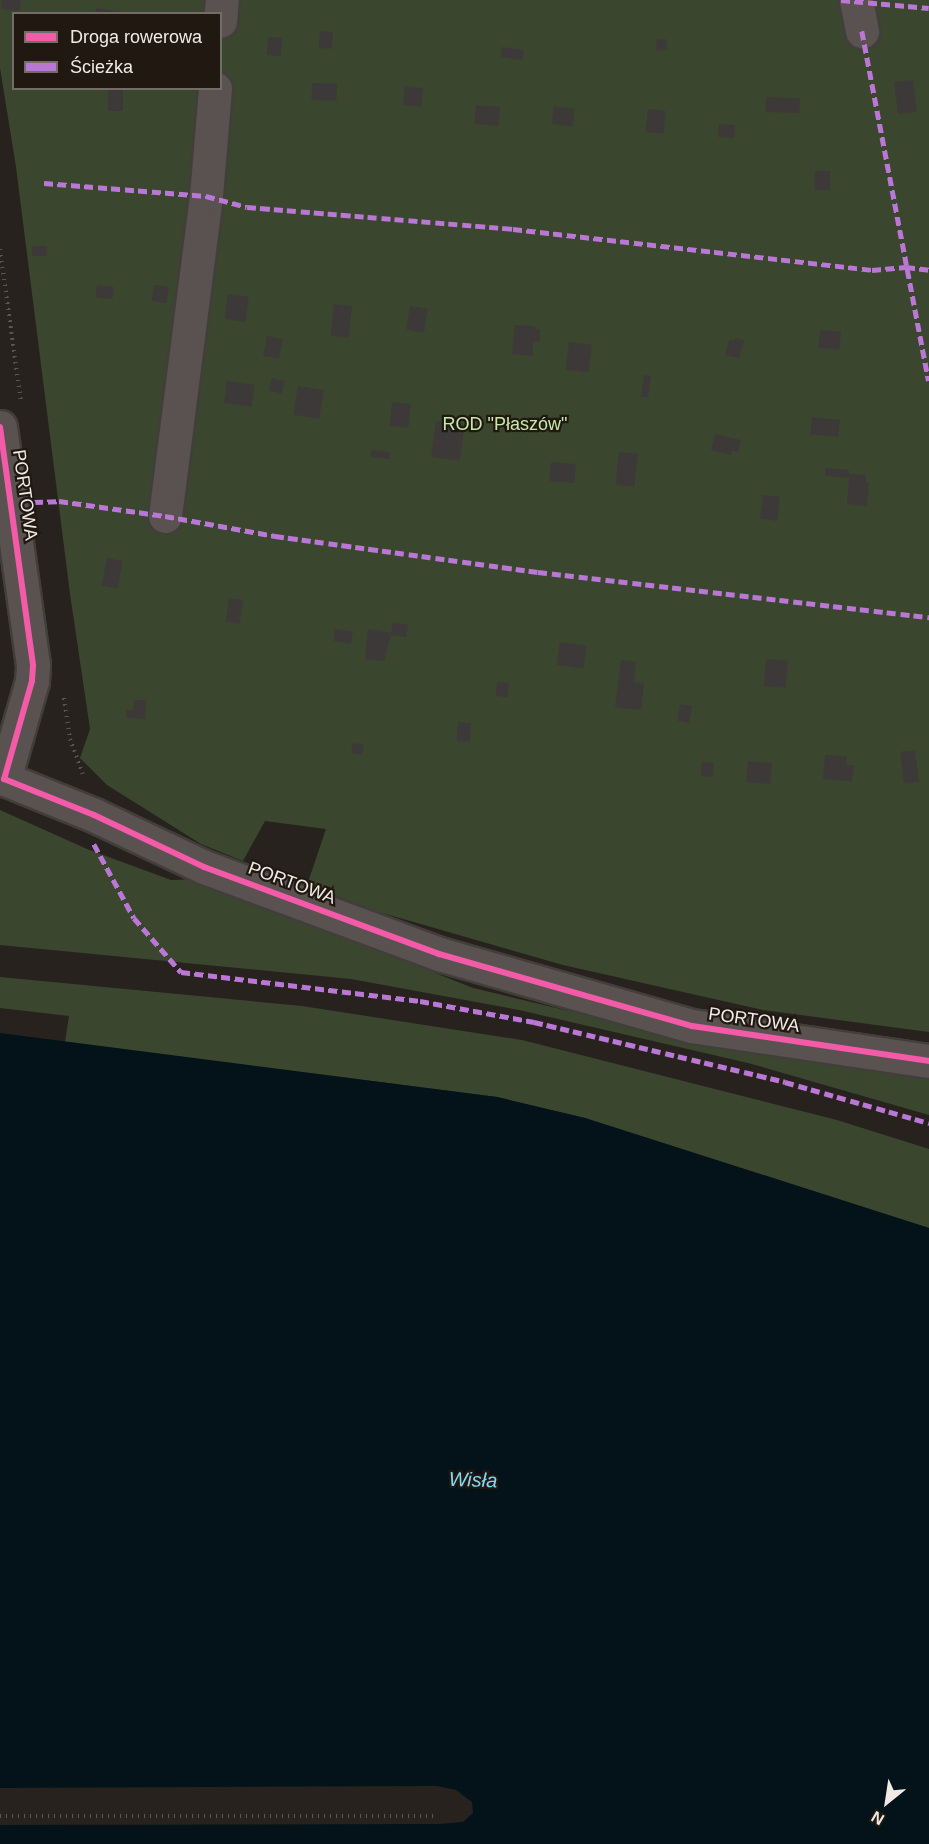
<!DOCTYPE html>
<meta charset="utf-8">
<style>
body{margin:0}
#map{position:relative;width:929px;height:1844px;overflow:hidden;background:#27221e;font-family:Arial,sans-serif}
div>[style]{position:absolute}
.green>*{inset:0;background:#3a472e}
.water>*{inset:0;background:#04131a}
.building>*{inset:0;background:#3d3939;transform-origin:0 0}
.path>*{height:4px;margin-top:-2px;transform-origin:0;background:repeating-linear-gradient(90deg,#5a5554 0 1.5px,transparent 0 6px)}
.roads{filter:drop-shadow(2px 0 #423e3b) drop-shadow(-2px 0 #423e3b) drop-shadow(0 2px #423e3b) drop-shadow(0 -2px #423e3b)}
.minor>*{height:33px;margin:-16.5px;padding:0 16.5px;transform-origin:16.5px;border-radius:16.5px;background:#595250}
.quiet>*{height:4.5px;margin-top:-2.25px;transform-origin:0;background:repeating-linear-gradient(90deg,#ba77d6 0 9px,transparent 0 13.5px)}
.cycleway>*{height:6px;margin:-3px;padding:0 3px;transform-origin:3px;border-radius:3px;background:#f35aa7}
span{translate:-50% -50%;white-space:nowrap;text-align:center;line-height:1.15;-webkit-text-stroke:4.5px #211811;paint-order:stroke}
.park-label{font-size:18px;color:#c5e9aa}
.street-label{font-size:18px;color:#f0eae5}
.water-label{font-size:20px;color:#83d8f4;font-style:italic}
.legend{position:absolute;left:12px;top:12px;width:210px;height:78px;box-sizing:border-box;background:#211811;border:2px solid #746c66;margin:0;padding:8px 10px;list-style:none;font-size:18px;color:#f0eae5}
.legend li{display:flex;align-items:center;gap:12px;height:30px}
.legend b{width:30px;border:2px solid #746c66}
.north{position:absolute;left:857px;top:1772px;width:60px;height:60px;-webkit-text-stroke:4px #211811;paint-order:stroke;rotate:210deg;font-size:16px;font-weight:700;line-height:24px;text-align:center;color:#f0eae5}
.north::after{content:'';display:block;margin:auto;width:21px;height:27px;background:#f0eae5;clip-path:polygon(50% 0,100% 100%,50% 72%,0 100%)}
</style>
<div id="map">
<div class="green">
<i style="clip-path:polygon(evenodd,0 0,929px 0,929px 1032px,763px 1010px,563px 965px,379px 912px,307px 885px,326px 829px,265px 821px,243px 861px,201px 844px,107px 785px,80px 758px,90px 729px,70px 594px,16px 167px,0 68px,0 0,14px 14px,220px 14px,220px 88px,14px 88px,14px 14px)"></i>
<i style="clip-path:polygon(0 810px,87px 849px,171px 880px,198px 879px,473px 988px,665px 1034px,728px 1038px,878px 1071px,929px 1078px,929px 1115px,748px 1063px,519px 1010px,351px 979px,0 945px)"></i>
<i style="clip-path:polygon(0 977px,302px 1006px,522px 1040px,837px 1120px,929px 1149px,929px 1228px,585px 1118px,497px 1097px,65px 1042px,69px 1016px,0 1008px)"></i>
</div>
<div class="water">
<i style="clip-path:polygon(0 1033px,497px 1097px,585px 1118px,929px 1228px,929px 1844px,0 1844px,0 1825px,440px 1824px,463px 1822px,473px 1813px,472px 1802px,456px 1790px,437px 1786px,0 1788px)"></i>
</div>
<div class="building">
<i style="clip-path:polygon(1px 0,21px 0,20px 11px,1px 9px)"></i>
<i style="clip-path:polygon(96px 8px,121px 12px,121px 14px,95px 14px)"></i>
<i style="left:320px;top:31px;width:13px;height:17px;rotate:4deg"></i>
<i style="left:268px;top:37px;width:14px;height:18px;rotate:4deg"></i>
<i style="left:666px;top:39px;width:11px;height:10px;rotate:85deg"></i>
<i style="left:502px;top:47px;width:22px;height:10px;rotate:8deg"></i>
<i style="left:913px;top:80px;width:32px;height:19px;rotate:83deg"></i>
<i style="left:312px;top:83px;width:25px;height:17px;rotate:2deg"></i>
<i style="left:405px;top:86px;width:18px;height:19px;rotate:6deg"></i>
<i style="left:108px;top:88px;width:15px;height:23px"></i>
<i style="left:766px;top:97px;width:34px;height:15px;rotate:2deg"></i>
<i style="left:476px;top:105px;width:24px;height:19px;rotate:5deg"></i>
<i style="left:554px;top:106px;width:21px;height:18px;rotate:8deg"></i>
<i style="left:648px;top:109px;width:18px;height:23px;rotate:6deg"></i>
<i style="left:719px;top:124px;width:16px;height:13px;rotate:4deg"></i>
<i style="left:830px;top:171px;width:19px;height:15px;rotate:90deg"></i>
<i style="left:32px;top:246px;width:15px;height:10px"></i>
<i style="left:97px;top:285px;width:17px;height:12px;rotate:7deg"></i>
<i style="left:154px;top:285px;width:15px;height:16px;rotate:8deg"></i>
<i style="left:228px;top:294px;width:21px;height:25px;rotate:8deg"></i>
<i style="left:334px;top:304px;width:18px;height:32px;rotate:6deg"></i>
<i style="left:410px;top:306px;width:18px;height:24px;rotate:9deg"></i>
<i style="clip-path:polygon(515px 325px,535px 326px,535px 329px,540px 330px,540px 342px,533px 342px,533px 356px,512px 354px)"></i>
<i style="left:820px;top:330px;width:21px;height:18px;rotate:5deg"></i>
<i style="left:267px;top:336px;width:16px;height:20px;rotate:11deg"></i>
<i style="clip-path:polygon(735px 338px,744px 340px,739px 358px,725px 355px,729px 340px,734px 341px)"></i>
<i style="left:569px;top:342px;width:23px;height:28px;rotate:7deg"></i>
<i style="left:644px;top:375px;width:7px;height:22px;rotate:8deg"></i>
<i style="left:272px;top:378px;width:13px;height:13px;rotate:13deg"></i>
<i style="left:227px;top:381px;width:28px;height:22px;rotate:8deg"></i>
<i style="left:298px;top:386px;width:26px;height:29px;rotate:9deg"></i>
<i style="left:392px;top:402px;width:19px;height:24px;rotate:6deg"></i>
<i style="left:812px;top:417px;width:28px;height:17px;rotate:6deg"></i>
<i style="left:436px;top:421px;width:29px;height:36px;rotate:8deg"></i>
<i style="clip-path:polygon(715px 434px,741px 440px,738px 452px,732px 451px,731px 455px,711px 450px)"></i>
<i style="left:371px;top:450px;width:19px;height:7px;rotate:6deg"></i>
<i style="left:619px;top:452px;width:19px;height:33px;rotate:6deg"></i>
<i style="left:551px;top:462px;width:25px;height:19px;rotate:5deg"></i>
<i style="clip-path:polygon(825px 468px,849px 470px,849px 474px,866px 475px,866px 482px,869px 482px,867px 506px,847px 504px,849px 478px,825px 476px)"></i>
<i style="left:763px;top:495px;width:17px;height:24px;rotate:7deg"></i>
<i style="left:107px;top:558px;width:16px;height:28px;rotate:11deg"></i>
<i style="left:229px;top:598px;width:14px;height:24px;rotate:8deg"></i>
<i style="clip-path:polygon(393px 622px,408px 625px,406px 637px,391px 635px,384px 661px,365px 659px,368px 629px,391px 633px)"></i>
<i style="left:335px;top:629px;width:18px;height:12px;rotate:9deg"></i>
<i style="left:560px;top:642px;width:27px;height:23px;rotate:8deg"></i>
<i style="left:766px;top:659px;width:22px;height:27px;rotate:5deg"></i>
<i style="clip-path:polygon(621px 660px,636px 662px,634px 682px,644px 684px,641px 710px,615px 707px)"></i>
<i style="left:497px;top:682px;width:12px;height:14px;rotate:5deg"></i>
<i style="clip-path:polygon(134px 700px,146px 700px,145px 719px,126px 718px,126px 710px,133px 710px)"></i>
<i style="left:680px;top:704px;width:12px;height:17px;rotate:9deg"></i>
<i style="left:458px;top:722px;width:13px;height:19px;rotate:4deg"></i>
<i style="left:353px;top:743px;width:11px;height:10px;rotate:10deg"></i>
<i style="left:915px;top:750px;width:32px;height:15px;rotate:83deg"></i>
<i style="clip-path:polygon(825px 755px,847px 756px,846px 765px,854px 765px,852px 781px,823px 779px)"></i>
<i style="left:748px;top:761px;width:24px;height:21px;rotate:5deg"></i>
<i style="left:702px;top:762px;width:12px;height:14px;rotate:5deg"></i>
</div>
<div class="path">
<i style="left:0;top:249px;width:154px;rotate:82.2deg"></i>
<i style="left:64px;top:698px;width:41px;rotate:81.7deg"></i>
<i style="left:70px;top:739px;width:37px;rotate:70deg"></i>
<i style="left:0;top:1816px;width:437px"></i>
</div>
<div class="roads">
<div class="minor">
<i style="left:856px;top:0;width:32px;rotate:79deg"></i>
<i style="left:220px;top:21px;width:21px;rotate:-85deg"></i>
<i style="left:0;top:427px;width:241px;rotate:82.1deg"></i>
<i style="left:33px;top:666px;width:15px;rotate:94deg"></i>
<i style="left:32px;top:681px;width:102px;rotate:105.9deg"></i>
<i style="left:165px;top:516px;width:323px;rotate:-82.7deg"></i>
<i style="left:206px;top:196px;width:108px;rotate:-85.2deg"></i>
<i style="left:0;top:777px;width:101px;rotate:22deg"></i>
<i style="left:94px;top:815px;width:122px;rotate:25.3deg"></i>
<i style="left:204px;top:867px;width:251px;rotate:20.3deg"></i>
<i style="left:439px;top:954px;width:263px;rotate:15.9deg"></i>
<i style="left:692px;top:1026px;width:240px;rotate:8.4deg"></i>
</div>
</div>
<div class="quiet">
<i style="left:841px;top:0;width:88px;rotate:5.2deg"></i>
<i style="left:862px;top:31px;width:356px;rotate:79.2deg"></i>
<i style="left:44px;top:183px;width:163px;rotate:4.6deg"></i>
<i style="left:206px;top:196px;width:42px;rotate:15deg"></i>
<i style="left:247px;top:207px;width:267px;rotate:4.7deg"></i>
<i style="left:513px;top:229px;width:361px;rotate:6.5deg"></i>
<i style="left:872px;top:270px;width:34px;rotate:-5deg"></i>
<i style="left:906px;top:267px;width:23px;rotate:7deg"></i>
<i style="left:34px;top:502px;width:25px;rotate:-2deg"></i>
<i style="left:59px;top:501px;width:107px;rotate:8.1deg"></i>
<i style="left:165px;top:516px;width:112px;rotate:10.3deg"></i>
<i style="left:275px;top:536px;width:265px;rotate:7.8deg"></i>
<i style="left:538px;top:572px;width:394px;rotate:6.6deg"></i>
<i style="left:94px;top:844px;width:84px;rotate:61.6deg"></i>
<i style="left:134px;top:918px;width:72px;rotate:49deg"></i>
<i style="left:181px;top:972px;width:241px;rotate:6.9deg"></i>
<i style="left:420px;top:1001px;width:116px;rotate:10.4deg"></i>
<i style="left:534px;top:1022px;width:258px;rotate:13.4deg"></i>
<i style="left:785px;top:1082px;width:150px;rotate:15.9deg"></i>
</div>
<div class="cycleway">
<i style="left:0;top:427px;width:241px;rotate:82.1deg"></i>
<i style="left:33px;top:666px;width:15px;rotate:94deg"></i>
<i style="left:32px;top:681px;width:102px;rotate:105.9deg"></i>
<i style="left:4px;top:779px;width:97px;rotate:21.8deg"></i>
<i style="left:94px;top:815px;width:122px;rotate:25.3deg"></i>
<i style="left:204px;top:867px;width:251px;rotate:20.3deg"></i>
<i style="left:439px;top:954px;width:263px;rotate:15.9deg"></i>
<i style="left:692px;top:1026px;width:240px;rotate:8.4deg"></i>
</div>
<div class="park-label">
<span style="left:505px;top:424px">ROD "Płaszów"</span>
</div>
<div class="street-label">
<span style="left:25px;top:495px;rotate:82deg">PORTOWA</span>
<span style="left:292px;top:883px;rotate:20deg">PORTOWA</span>
<span style="left:754px;top:1020px;rotate:8deg">PORTOWA</span>
</div>
<div class="water-label">
<span style="left:473px;top:1480px;rotate:2deg">Wisła</span>
</div>
<ul class="legend">
<li><b style="height:8px;background:#f35aa7"></b>Droga rowerowa</li>
<li><b style="height:8px;background:#ba77d6"></b>Ścieżka</li>
</ul>
<div class="north">N</div>
</div>
